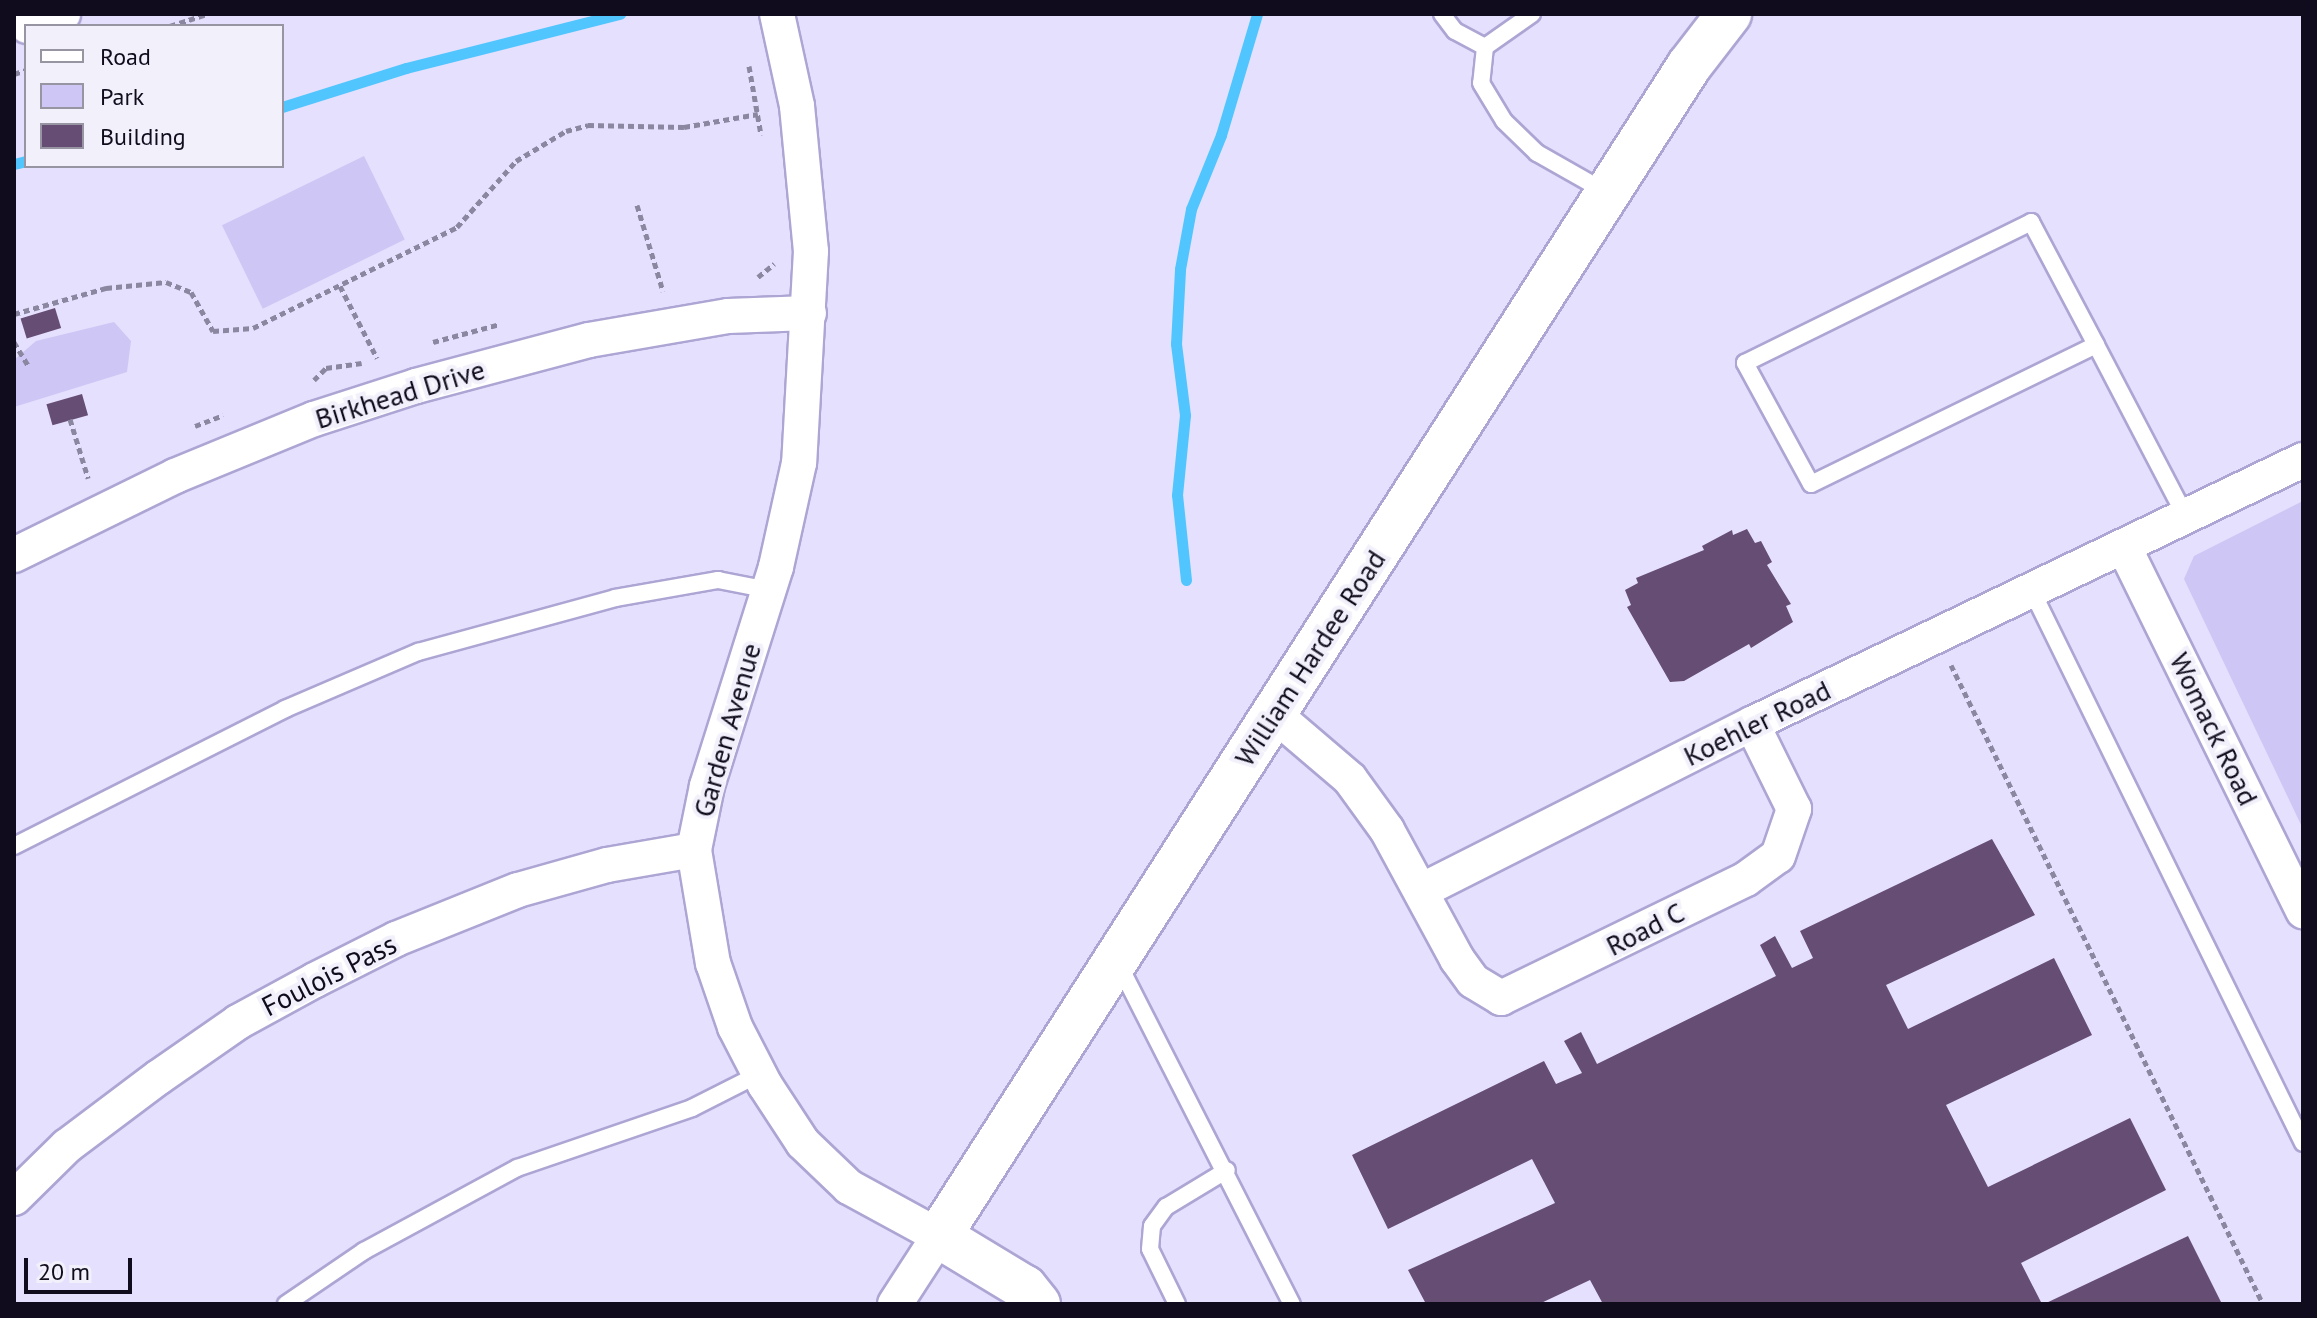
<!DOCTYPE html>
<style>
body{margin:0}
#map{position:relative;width:2317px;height:1318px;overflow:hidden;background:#e5e0fe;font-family:"PT Sans",sans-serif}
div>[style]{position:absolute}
.green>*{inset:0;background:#cec6f4;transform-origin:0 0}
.stream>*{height:11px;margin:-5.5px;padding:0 5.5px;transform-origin:5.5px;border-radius:5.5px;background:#51c5fd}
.building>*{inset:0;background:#664d73;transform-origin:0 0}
.path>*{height:5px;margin-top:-2.5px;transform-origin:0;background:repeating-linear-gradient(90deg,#8c87a0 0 6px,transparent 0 10px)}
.roads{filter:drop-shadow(2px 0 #ada5d3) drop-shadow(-2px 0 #ada5d3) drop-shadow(0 2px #ada5d3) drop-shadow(0 -2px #ada5d3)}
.lane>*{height:16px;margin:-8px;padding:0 8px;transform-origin:8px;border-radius:8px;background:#fff}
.street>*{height:34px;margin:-17px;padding:0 17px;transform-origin:17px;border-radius:17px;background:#fff}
.secondary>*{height:44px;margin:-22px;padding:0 22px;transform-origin:22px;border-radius:22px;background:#fff}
span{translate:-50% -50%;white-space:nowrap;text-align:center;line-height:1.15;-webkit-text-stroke:8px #f2f0fa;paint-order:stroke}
.street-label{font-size:28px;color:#100c1d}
.frame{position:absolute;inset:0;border:16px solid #100c1d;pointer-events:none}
.legend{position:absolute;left:24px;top:24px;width:260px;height:144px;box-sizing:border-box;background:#f2f0fa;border:2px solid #9895a2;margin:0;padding:10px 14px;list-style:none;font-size:24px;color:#100c1d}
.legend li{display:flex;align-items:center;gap:16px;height:40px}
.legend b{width:40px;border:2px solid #9895a2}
.scale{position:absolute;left:24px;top:1258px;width:108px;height:36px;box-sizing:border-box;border:4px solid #100c1d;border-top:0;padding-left:10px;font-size:24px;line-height:28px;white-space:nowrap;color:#100c1d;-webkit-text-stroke:6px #f2f0fa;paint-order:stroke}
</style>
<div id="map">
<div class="green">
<i style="left:364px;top:156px;width:93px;height:158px;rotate:64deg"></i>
<i style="clip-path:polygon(114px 322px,131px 341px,127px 372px,14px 407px,14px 360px,36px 341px)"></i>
<i style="clip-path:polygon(2303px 501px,2303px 829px,2184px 579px,2194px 556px)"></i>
</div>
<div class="stream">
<i style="left:282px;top:107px;width:130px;rotate:-17.5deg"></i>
<i style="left:406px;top:68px;width:221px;rotate:-14.2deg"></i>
<i style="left:14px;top:164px;width:12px;rotate:-14deg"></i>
<i style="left:1186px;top:580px;width:85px;rotate:-96deg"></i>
<i style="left:1177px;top:495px;width:80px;rotate:-84.3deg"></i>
<i style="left:1185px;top:415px;width:72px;rotate:-97.2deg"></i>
<i style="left:1176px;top:344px;width:75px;rotate:-86.9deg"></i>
<i style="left:1180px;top:269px;width:61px;rotate:-79.6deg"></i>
<i style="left:1191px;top:209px;width:80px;rotate:-67.9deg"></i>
<i style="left:1221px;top:135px;width:126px;rotate:-73.4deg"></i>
</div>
<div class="building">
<i style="left:55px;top:308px;width:21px;height:36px;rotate:73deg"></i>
<i style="left:82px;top:394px;width:22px;height:37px;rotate:74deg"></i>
<i style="clip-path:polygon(1747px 529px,1755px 543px,1761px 541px,1772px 562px,1767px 565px,1791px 604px,1786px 606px,1793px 622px,1751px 648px,1749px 644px,1684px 681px,1670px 682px,1627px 607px,1631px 605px,1625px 590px,1638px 583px,1636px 578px,1704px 550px,1702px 546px,1732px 530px,1733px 535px)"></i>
<i style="clip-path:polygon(1992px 839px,2035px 915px,1886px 985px,1908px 1029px,2054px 958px,2092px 1035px,1946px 1105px,1988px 1187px,2130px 1118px,2166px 1190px,2021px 1263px,2042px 1304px,1603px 1304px,1590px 1280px,1539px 1304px,1426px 1304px,1408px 1270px,1555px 1203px,1532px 1159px,1388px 1229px,1352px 1155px,1544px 1061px,1556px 1084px,1582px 1073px,1564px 1041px,1581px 1032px,1597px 1064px,1776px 976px,1760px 945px,1775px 936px,1792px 968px,1813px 958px,1800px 931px)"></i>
<i style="clip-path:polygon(2188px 1236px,2222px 1304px,2044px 1304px)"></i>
</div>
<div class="path">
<i style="left:170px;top:26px;width:40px;rotate:-18deg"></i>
<i style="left:749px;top:66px;width:70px;rotate:80.1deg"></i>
<i style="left:14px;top:74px;width:13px;rotate:-18deg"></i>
<i style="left:637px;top:205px;width:90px;rotate:73.2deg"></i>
<i style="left:758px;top:277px;width:21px;rotate:-39deg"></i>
<i style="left:340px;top:286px;width:81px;rotate:62.8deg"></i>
<i style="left:14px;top:314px;width:96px;rotate:-15.8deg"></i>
<i style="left:106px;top:288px;width:60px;rotate:-5.7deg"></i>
<i style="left:166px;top:282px;width:27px;rotate:22deg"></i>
<i style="left:191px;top:292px;width:45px;rotate:60.6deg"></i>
<i style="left:213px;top:331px;width:40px;rotate:-4.3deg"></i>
<i style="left:253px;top:328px;width:228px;rotate:-26.3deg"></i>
<i style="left:457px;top:227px;width:89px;rotate:-48.2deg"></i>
<i style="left:516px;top:161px;width:58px;rotate:-31deg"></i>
<i style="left:566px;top:131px;width:23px;rotate:-15deg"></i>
<i style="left:588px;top:125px;width:96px;rotate:1.2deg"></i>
<i style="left:684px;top:127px;width:75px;rotate:-10deg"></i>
<i style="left:14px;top:342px;width:27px;rotate:59deg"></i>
<i style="left:433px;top:342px;width:69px;rotate:-15deg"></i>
<i style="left:314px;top:380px;width:17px;rotate:-45deg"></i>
<i style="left:326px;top:368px;width:36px;rotate:-8deg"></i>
<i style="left:70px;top:419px;width:62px;rotate:73deg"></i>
<i style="left:195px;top:426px;width:30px;rotate:-21deg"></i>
<i style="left:1951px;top:665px;width:711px;rotate:63.98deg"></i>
</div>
<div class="roads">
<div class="lane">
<i style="left:1442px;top:14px;width:21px;rotate:53deg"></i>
<i style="left:1455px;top:31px;width:34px;rotate:28deg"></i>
<i style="left:1532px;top:14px;width:57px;rotate:144.9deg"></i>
<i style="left:1485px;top:47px;width:36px;rotate:96deg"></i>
<i style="left:1481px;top:83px;width:44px;rotate:58.8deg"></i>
<i style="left:1504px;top:121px;width:46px;rotate:44.1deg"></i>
<i style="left:1537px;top:153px;width:79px;rotate:29.5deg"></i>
<i style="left:2096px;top:345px;width:317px;rotate:154deg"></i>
<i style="left:1811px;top:484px;width:138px;rotate:-118.6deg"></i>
<i style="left:1745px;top:363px;width:319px;rotate:-26.2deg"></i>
<i style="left:2031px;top:222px;width:139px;rotate:62.1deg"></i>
<i style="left:2096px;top:345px;width:194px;rotate:62.4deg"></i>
<i style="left:2032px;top:591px;width:615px;rotate:63.85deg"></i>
<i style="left:14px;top:846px;width:304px;rotate:-26.8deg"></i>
<i style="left:285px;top:709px;width:145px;rotate:-23.2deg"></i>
<i style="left:418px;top:652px;width:204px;rotate:-15.3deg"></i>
<i style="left:615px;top:598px;width:105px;rotate:-9.9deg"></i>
<i style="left:718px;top:580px;width:52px;rotate:11.1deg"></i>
<i style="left:1119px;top:965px;width:381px;rotate:63deg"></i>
<i style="left:286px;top:1304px;width:94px;rotate:-34.2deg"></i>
<i style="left:364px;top:1251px;width:174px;rotate:-28.5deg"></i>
<i style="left:517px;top:1168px;width:185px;rotate:-18.9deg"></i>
<i style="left:692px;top:1108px;width:75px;rotate:-26.9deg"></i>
<i style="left:1177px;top:1304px;width:61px;rotate:-116.1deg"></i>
<i style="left:1150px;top:1249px;width:23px;rotate:-85deg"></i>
<i style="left:1152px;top:1226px;width:24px;rotate:-54deg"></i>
<i style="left:1166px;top:1207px;width:71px;rotate:-31.2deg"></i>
</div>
<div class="street">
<i style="left:777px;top:14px;width:94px;rotate:77.7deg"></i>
<i style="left:797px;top:106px;width:146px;rotate:84.5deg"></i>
<i style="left:811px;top:251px;width:212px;rotate:93.2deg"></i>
<i style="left:799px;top:463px;width:107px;rotate:102.5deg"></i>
<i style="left:776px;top:567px;width:230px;rotate:107.5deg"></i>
<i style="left:707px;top:786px;width:65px;rotate:101.5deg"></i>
<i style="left:694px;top:850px;width:115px;rotate:80.5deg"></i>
<i style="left:713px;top:963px;width:68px;rotate:71deg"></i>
<i style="left:735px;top:1027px;width:65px;rotate:62.7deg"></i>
<i style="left:765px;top:1085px;width:69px;rotate:56.8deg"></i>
<i style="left:803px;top:1143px;width:64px;rotate:43.7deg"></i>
<i style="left:849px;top:1187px;width:102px;rotate:28.6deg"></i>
<i style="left:939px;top:1236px;width:81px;rotate:122.9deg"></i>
<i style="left:27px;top:26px;width:38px;rotate:-18deg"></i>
<i style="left:2124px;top:547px;width:406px;rotate:63.8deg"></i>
<i style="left:14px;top:555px;width:179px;rotate:-26.1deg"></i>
<i style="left:175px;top:476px;width:150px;rotate:-22.3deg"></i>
<i style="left:314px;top:419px;width:107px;rotate:-17.9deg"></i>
<i style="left:416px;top:386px;width:179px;rotate:-14.9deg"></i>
<i style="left:589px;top:340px;width:141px;rotate:-9.8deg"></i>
<i style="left:728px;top:316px;width:81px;rotate:-2.1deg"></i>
<i style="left:1274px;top:714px;width:100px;rotate:40.5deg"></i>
<i style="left:1350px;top:779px;width:63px;rotate:54deg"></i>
<i style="left:1387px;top:830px;width:147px;rotate:61.5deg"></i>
<i style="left:1457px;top:959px;width:27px;rotate:54deg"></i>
<i style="left:1473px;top:981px;width:33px;rotate:31deg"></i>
<i style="left:1501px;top:998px;width:272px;rotate:-25.9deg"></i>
<i style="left:1746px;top:879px;width:39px;rotate:-36deg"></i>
<i style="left:1778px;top:856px;width:50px;rotate:-71.2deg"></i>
<i style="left:1794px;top:809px;width:95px;rotate:-116.3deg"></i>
<i style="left:1423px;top:890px;width:369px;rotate:-26.8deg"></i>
<i style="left:1752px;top:724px;width:611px;rotate:-25.6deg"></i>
<i style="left:14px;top:1198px;width:74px;rotate:-44.5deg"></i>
<i style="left:67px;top:1146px;width:115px;rotate:-36.9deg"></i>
<i style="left:159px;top:1077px;width:96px;rotate:-34.8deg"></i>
<i style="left:238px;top:1022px;width:88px;rotate:-28.6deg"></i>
<i style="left:315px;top:980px;width:91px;rotate:-26.8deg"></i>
<i style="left:396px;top:939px;width:131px;rotate:-21.9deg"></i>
<i style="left:518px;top:890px;width:92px;rotate:-15.7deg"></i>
<i style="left:607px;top:865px;width:88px;rotate:-9.8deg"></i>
</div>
<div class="secondary">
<i style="left:1038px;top:1304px;width:21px;rotate:-129deg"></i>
<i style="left:1025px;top:1288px;width:100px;rotate:-148.8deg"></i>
<i style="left:939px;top:1236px;width:1390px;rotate:-57.34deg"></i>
<i style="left:1689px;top:66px;width:66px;rotate:-52.4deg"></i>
</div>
</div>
<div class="street-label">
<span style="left:400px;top:394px;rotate:-17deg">Birkhead Drive</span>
<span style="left:1310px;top:658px;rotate:-57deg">William Hardee Road</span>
<span style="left:1757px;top:723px;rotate:-26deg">Koehler Road</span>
<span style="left:2214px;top:729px;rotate:64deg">Womack Road</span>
<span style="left:727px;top:730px;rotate:-74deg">Garden Avenue</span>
<span style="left:1645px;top:929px;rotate:-27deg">Road C</span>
<span style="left:329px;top:975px;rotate:-27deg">Foulois Pass</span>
</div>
<div class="frame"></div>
<ul class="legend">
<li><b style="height:10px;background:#fff"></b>Road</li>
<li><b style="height:22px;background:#cec6f4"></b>Park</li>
<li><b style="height:22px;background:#664d73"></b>Building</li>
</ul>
<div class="scale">20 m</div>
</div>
